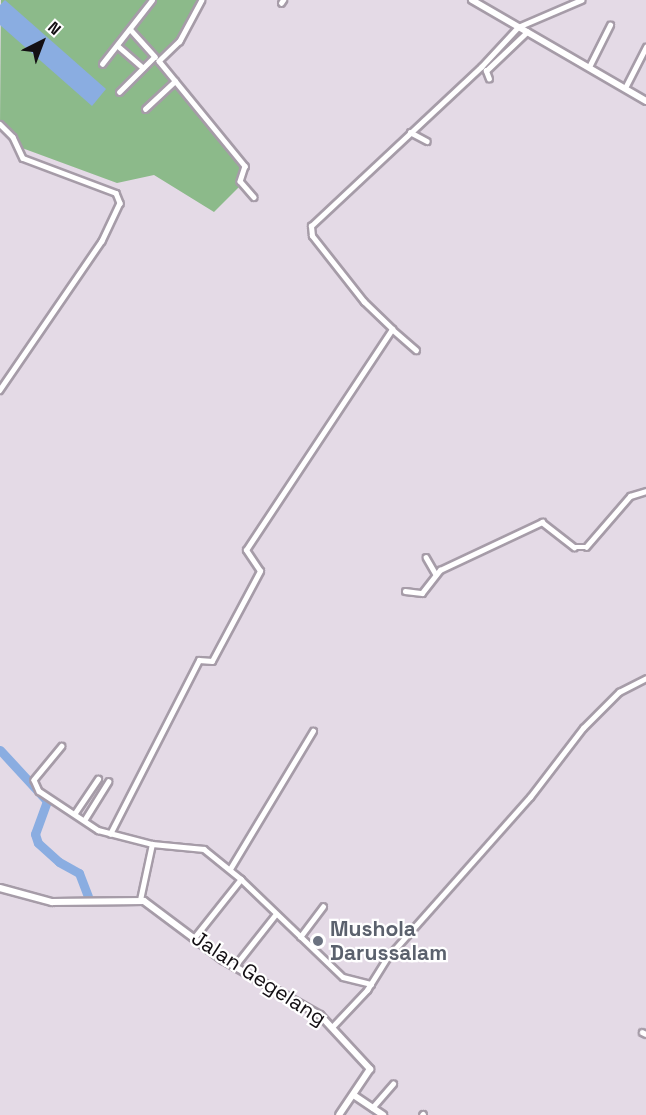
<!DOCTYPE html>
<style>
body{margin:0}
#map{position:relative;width:646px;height:1115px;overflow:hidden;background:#e4dae6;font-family:"Space Grotesk",sans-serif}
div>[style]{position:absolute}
.green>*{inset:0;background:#8cba8a}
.water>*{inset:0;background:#8aade1}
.river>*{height:9px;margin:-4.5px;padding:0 4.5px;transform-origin:4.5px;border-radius:4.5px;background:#8aade1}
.roads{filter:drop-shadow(2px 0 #a69ca8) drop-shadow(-2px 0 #a69ca8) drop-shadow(0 2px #a69ca8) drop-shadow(0 -2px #a69ca8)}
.street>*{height:4.5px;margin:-2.25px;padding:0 2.25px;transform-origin:2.25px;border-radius:2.25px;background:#fff}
.secondary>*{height:6px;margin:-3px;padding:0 3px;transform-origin:3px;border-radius:3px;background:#fff}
.dots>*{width:16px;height:16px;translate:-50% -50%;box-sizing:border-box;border:3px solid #fff;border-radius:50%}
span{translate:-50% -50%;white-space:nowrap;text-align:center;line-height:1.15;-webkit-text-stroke:4.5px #fff;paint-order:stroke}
.worship-label{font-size:21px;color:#5b616d;font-weight:700}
.left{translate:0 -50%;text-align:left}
.street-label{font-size:21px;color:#130f13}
.north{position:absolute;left:12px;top:12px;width:60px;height:60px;-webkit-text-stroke:4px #fff;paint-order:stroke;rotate:42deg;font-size:16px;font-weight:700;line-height:24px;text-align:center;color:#130f13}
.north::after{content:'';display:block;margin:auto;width:21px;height:27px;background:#130f13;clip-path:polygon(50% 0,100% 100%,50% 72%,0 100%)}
</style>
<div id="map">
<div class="green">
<i style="clip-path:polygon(206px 0,187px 33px,155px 61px,241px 165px,241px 185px,214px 212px,154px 175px,117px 183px,22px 148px,0 124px,1px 0)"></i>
</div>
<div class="water">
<i style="clip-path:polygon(5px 0,106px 89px,92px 106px,0 25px,0 5px)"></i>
</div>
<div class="river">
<i style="left:0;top:750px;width:69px;rotate:47.3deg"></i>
<i style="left:47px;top:801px;width:35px;rotate:110deg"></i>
<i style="left:35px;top:834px;width:9px;rotate:72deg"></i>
<i style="left:38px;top:843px;width:28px;rotate:42deg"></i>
<i style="left:59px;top:862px;width:23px;rotate:29deg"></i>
<i style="left:79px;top:873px;width:25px;rotate:69deg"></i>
</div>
<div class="roads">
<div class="street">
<i style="left:202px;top:0;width:47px;rotate:118.2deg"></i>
<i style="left:180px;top:41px;width:29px;rotate:136deg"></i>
<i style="left:159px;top:61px;width:136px;rotate:50.7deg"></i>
<i style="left:245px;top:166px;width:16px;rotate:108deg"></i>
<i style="left:240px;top:181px;width:21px;rotate:49deg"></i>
<i style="left:281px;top:3px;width:4px;rotate:-56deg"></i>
<i style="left:131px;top:30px;width:36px;rotate:48deg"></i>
<i style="left:118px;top:46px;width:33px;rotate:41deg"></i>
<i style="left:102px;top:64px;width:81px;rotate:-52deg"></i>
<i style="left:589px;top:67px;width:47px;rotate:-63.4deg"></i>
<i style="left:489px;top:79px;width:9px;rotate:-111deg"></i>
<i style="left:486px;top:71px;width:57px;rotate:-43.6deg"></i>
<i style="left:625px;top:88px;width:46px;rotate:-62.9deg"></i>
<i style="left:119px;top:92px;width:49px;rotate:-45deg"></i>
<i style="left:145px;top:109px;width:41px;rotate:-43deg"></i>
<i style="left:0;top:124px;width:18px;rotate:45deg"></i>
<i style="left:13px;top:137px;width:23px;rotate:65deg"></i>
<i style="left:23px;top:158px;width:99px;rotate:20.6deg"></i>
<i style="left:116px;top:193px;width:11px;rotate:68deg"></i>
<i style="left:120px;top:203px;width:42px;rotate:115.3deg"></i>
<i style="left:102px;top:241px;width:181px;rotate:124.4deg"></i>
<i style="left:410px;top:132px;width:19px;rotate:28deg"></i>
<i style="left:392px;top:329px;width:32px;rotate:41deg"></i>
<i style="left:426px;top:557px;width:20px;rotate:60deg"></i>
<i style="left:405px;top:591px;width:17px;rotate:7deg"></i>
<i style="left:422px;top:593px;width:29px;rotate:-52deg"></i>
<i style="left:440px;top:570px;width:113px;rotate:-25.2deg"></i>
<i style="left:542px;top:522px;width:41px;rotate:38deg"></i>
<i style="left:574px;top:547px;width:12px"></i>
<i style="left:586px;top:547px;width:67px;rotate:-49.2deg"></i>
<i style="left:630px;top:496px;width:17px;rotate:-17deg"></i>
<i style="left:62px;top:746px;width:44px;rotate:129.5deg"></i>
<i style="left:34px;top:780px;width:12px;rotate:66deg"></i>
<i style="left:39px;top:791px;width:71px;rotate:33.5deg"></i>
<i style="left:98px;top:830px;width:56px;rotate:14.5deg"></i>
<i style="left:152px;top:844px;width:52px;rotate:5.5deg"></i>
<i style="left:204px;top:849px;width:48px;rotate:39deg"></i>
<i style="left:241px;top:879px;width:141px;rotate:43.9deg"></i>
<i style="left:343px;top:977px;width:29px;rotate:14deg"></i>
<i style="left:75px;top:813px;width:41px;rotate:-55.9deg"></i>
<i style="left:85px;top:819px;width:44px;rotate:-58.1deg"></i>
<i style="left:110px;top:834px;width:195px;rotate:-62.9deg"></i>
<i style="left:199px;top:660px;width:13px;rotate:4deg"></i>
<i style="left:212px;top:661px;width:102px;rotate:-61.9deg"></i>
<i style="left:260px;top:571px;width:25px;rotate:-124deg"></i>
<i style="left:246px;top:550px;width:265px;rotate:-56.5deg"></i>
<i style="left:392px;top:329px;width:39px;rotate:-136deg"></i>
<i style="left:364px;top:302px;width:84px;rotate:-128.2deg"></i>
<i style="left:312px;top:236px;width:10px;rotate:-96deg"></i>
<i style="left:311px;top:226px;width:233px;rotate:-43.1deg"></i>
<i style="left:481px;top:67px;width:54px;rotate:-47.2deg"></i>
<i style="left:518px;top:27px;width:69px;rotate:-23.2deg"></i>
<i style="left:230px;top:869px;width:161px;rotate:-59deg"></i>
<i style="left:140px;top:900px;width:57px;rotate:-77.9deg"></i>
<i style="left:300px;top:937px;width:38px;rotate:-53deg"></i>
<i style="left:194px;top:938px;width:75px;rotate:-51.5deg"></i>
<i style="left:234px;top:967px;width:66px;rotate:-51.7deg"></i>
<i style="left:333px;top:1026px;width:50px;rotate:-46.6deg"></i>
<i style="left:367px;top:990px;width:38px;rotate:-58deg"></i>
<i style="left:387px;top:958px;width:215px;rotate:-48.4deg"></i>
<i style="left:530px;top:797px;width:87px;rotate:-52.5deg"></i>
<i style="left:583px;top:728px;width:51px;rotate:-45deg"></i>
<i style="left:619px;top:692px;width:30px;rotate:-27deg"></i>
<i style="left:642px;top:1032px;width:4px;rotate:27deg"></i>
<i style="left:372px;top:1108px;width:32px;rotate:-49deg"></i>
<i style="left:422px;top:1115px;width:1px;rotate:-45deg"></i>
</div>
<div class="secondary">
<i style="left:472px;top:0;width:201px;rotate:30.1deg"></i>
<i style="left:0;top:888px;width:54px;rotate:15.1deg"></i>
<i style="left:52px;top:902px;width:92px;rotate:-0.6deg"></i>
<i style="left:144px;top:901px;width:99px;rotate:36.8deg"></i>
<i style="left:223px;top:960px;width:112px;rotate:29.6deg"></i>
<i style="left:320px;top:1015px;width:74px;rotate:47.2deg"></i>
<i style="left:370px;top:1069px;width:55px;rotate:124deg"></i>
<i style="left:355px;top:1096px;width:34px;rotate:34deg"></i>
</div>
</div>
<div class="dots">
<i style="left:318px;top:941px;background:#6b7280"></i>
</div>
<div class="worship-label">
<span class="left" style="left:330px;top:941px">Mushola<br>Darussalam</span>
</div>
<div class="street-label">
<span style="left:259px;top:978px;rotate:33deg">Jalan Gegelang</span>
</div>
<div class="north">N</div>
</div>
